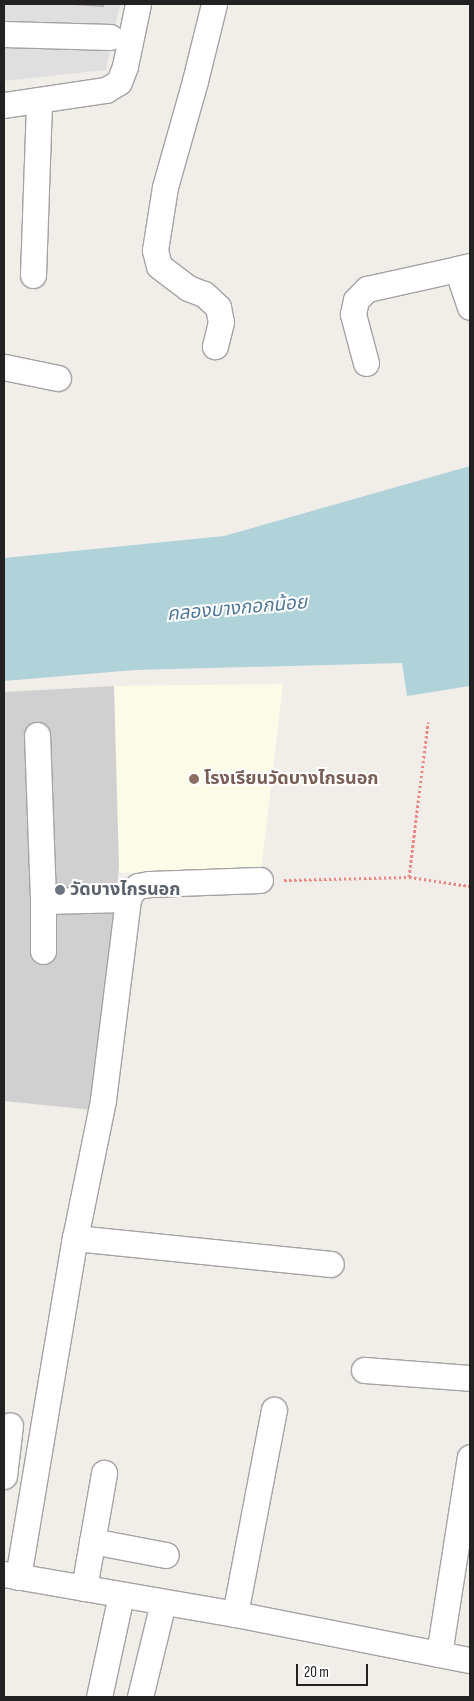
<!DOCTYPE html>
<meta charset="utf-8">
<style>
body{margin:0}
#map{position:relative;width:474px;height:1701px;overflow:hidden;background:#f1eeea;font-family:"Sofia Sans Condensed","Noto Sans Thai",sans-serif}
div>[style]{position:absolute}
.residential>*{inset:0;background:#e0dfdf}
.education>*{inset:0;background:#fcfbe8}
.religious>*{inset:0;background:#d0d0d0}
.water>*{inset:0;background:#b0d2d9}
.building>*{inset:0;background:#bab4b0}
.path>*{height:3px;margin-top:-1.5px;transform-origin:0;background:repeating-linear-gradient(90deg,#ea8782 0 2.5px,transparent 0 5px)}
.roads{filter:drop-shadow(1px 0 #a3a3a3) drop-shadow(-1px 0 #a3a3a3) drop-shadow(0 1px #a3a3a3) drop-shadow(0 -1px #a3a3a3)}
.minor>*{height:25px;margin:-12.5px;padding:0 12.5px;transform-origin:12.5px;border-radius:12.5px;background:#fff}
.dots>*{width:14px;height:14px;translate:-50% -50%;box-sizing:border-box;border:2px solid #fff;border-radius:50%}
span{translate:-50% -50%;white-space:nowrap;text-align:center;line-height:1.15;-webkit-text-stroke:4px #fff;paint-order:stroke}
.education-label{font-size:18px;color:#785e54;font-weight:700}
.left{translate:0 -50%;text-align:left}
.worship-label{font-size:18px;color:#5b616d;font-weight:700}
.water-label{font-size:19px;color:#527898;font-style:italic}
.frame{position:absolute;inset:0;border:5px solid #222;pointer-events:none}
.scale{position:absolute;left:296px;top:1664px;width:72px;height:22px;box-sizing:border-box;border:2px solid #222;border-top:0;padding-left:6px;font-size:15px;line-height:18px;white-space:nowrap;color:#222;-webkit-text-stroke:4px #fff;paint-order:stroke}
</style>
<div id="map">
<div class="residential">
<i style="clip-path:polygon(4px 4px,120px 4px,106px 70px,4px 81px)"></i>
</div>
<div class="education">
<i style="clip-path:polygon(283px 684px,260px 880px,118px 872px,114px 686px)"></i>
</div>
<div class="religious">
<i style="clip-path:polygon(114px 686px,119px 867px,93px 1110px,4px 1101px,4px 692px)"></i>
</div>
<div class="water">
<i style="clip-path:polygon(470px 466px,470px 686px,407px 696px,402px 663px,135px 670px,4px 681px,4px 558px,224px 536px)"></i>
</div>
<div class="building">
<i style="clip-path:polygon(59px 4px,104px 4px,104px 7px)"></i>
</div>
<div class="path">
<i style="left:409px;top:877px;width:156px;rotate:-83deg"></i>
<i style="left:284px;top:880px;width:125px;rotate:-1.4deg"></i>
<i style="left:409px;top:877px;width:62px;rotate:8.4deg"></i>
</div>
<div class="roads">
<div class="minor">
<i style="left:214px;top:4px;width:79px;rotate:103.9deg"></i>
<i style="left:195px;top:81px;width:110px;rotate:105.8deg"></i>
<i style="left:165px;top:187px;width:64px;rotate:99deg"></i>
<i style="left:155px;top:250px;width:16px;rotate:76deg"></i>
<i style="left:159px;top:266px;width:36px;rotate:37deg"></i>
<i style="left:188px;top:288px;width:17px;rotate:21deg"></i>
<i style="left:204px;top:294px;width:19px;rotate:43deg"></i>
<i style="left:218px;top:307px;width:15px;rotate:79deg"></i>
<i style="left:221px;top:322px;width:25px;rotate:104deg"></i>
<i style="left:4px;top:34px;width:106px;rotate:1.6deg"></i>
<i style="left:4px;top:105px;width:103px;rotate:-8.4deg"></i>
<i style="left:106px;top:90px;width:15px;rotate:-32deg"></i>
<i style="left:119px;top:82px;width:17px;rotate:-69deg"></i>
<i style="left:125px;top:66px;width:63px;rotate:-78.2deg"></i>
<i style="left:470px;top:266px;width:13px;rotate:167deg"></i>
<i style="left:457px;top:269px;width:40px;rotate:71.1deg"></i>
<i style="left:33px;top:275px;width:175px;rotate:-88deg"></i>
<i style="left:366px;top:363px;width:51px;rotate:-104.9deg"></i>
<i style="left:353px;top:314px;width:14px;rotate:-78deg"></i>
<i style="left:356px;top:300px;width:16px;rotate:-45deg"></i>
<i style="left:367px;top:289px;width:92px;rotate:-12.5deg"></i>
<i style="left:4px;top:367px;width:55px;rotate:11.5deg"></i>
<i style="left:37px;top:735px;width:166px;rotate:87.9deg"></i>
<i style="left:43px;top:901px;width:85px;rotate:-1.3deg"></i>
<i style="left:43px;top:901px;width:50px;rotate:90deg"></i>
<i style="left:75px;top:1238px;width:257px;rotate:5.8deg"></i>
<i style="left:364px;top:1370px;width:106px;rotate:4.3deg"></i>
<i style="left:4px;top:1476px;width:51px;rotate:-83.3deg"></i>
<i style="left:92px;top:1541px;width:75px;rotate:10.7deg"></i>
<i style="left:4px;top:1574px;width:234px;rotate:9.8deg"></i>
<i style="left:235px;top:1614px;width:239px;rotate:11.1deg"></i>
<i style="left:18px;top:1577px;width:344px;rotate:-80.5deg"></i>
<i style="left:75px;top:1238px;width:141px;rotate:-78.5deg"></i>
<i style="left:103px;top:1100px;width:203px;rotate:-82.9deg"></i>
<i style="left:128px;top:899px;width:9px;rotate:-63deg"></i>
<i style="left:132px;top:891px;width:8px;rotate:-40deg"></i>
<i style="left:138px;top:886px;width:11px;rotate:-10deg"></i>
<i style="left:149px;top:884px;width:111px;rotate:-2.1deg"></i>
<i style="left:84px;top:1588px;width:117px;rotate:-80.1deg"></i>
<i style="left:235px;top:1614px;width:208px;rotate:-79.2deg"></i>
<i style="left:439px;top:1654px;width:199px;rotate:-81.1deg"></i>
<i style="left:99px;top:1697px;width:104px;rotate:-77.8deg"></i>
<i style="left:140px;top:1697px;width:97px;rotate:-76.3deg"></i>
</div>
</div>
<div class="dots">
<i style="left:194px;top:779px;background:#8d6e63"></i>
<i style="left:60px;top:890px;background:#6b7280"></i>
</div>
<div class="education-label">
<span class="left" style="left:204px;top:779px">โรงเรียนวัดบางไกรนอก</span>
</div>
<div class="worship-label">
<span class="left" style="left:70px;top:890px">วัดบางไกรนอก</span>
</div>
<div class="water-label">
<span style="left:237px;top:609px;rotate:-5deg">คลองบางกอกน้อย</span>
</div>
<div class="frame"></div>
<div class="scale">20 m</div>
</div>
